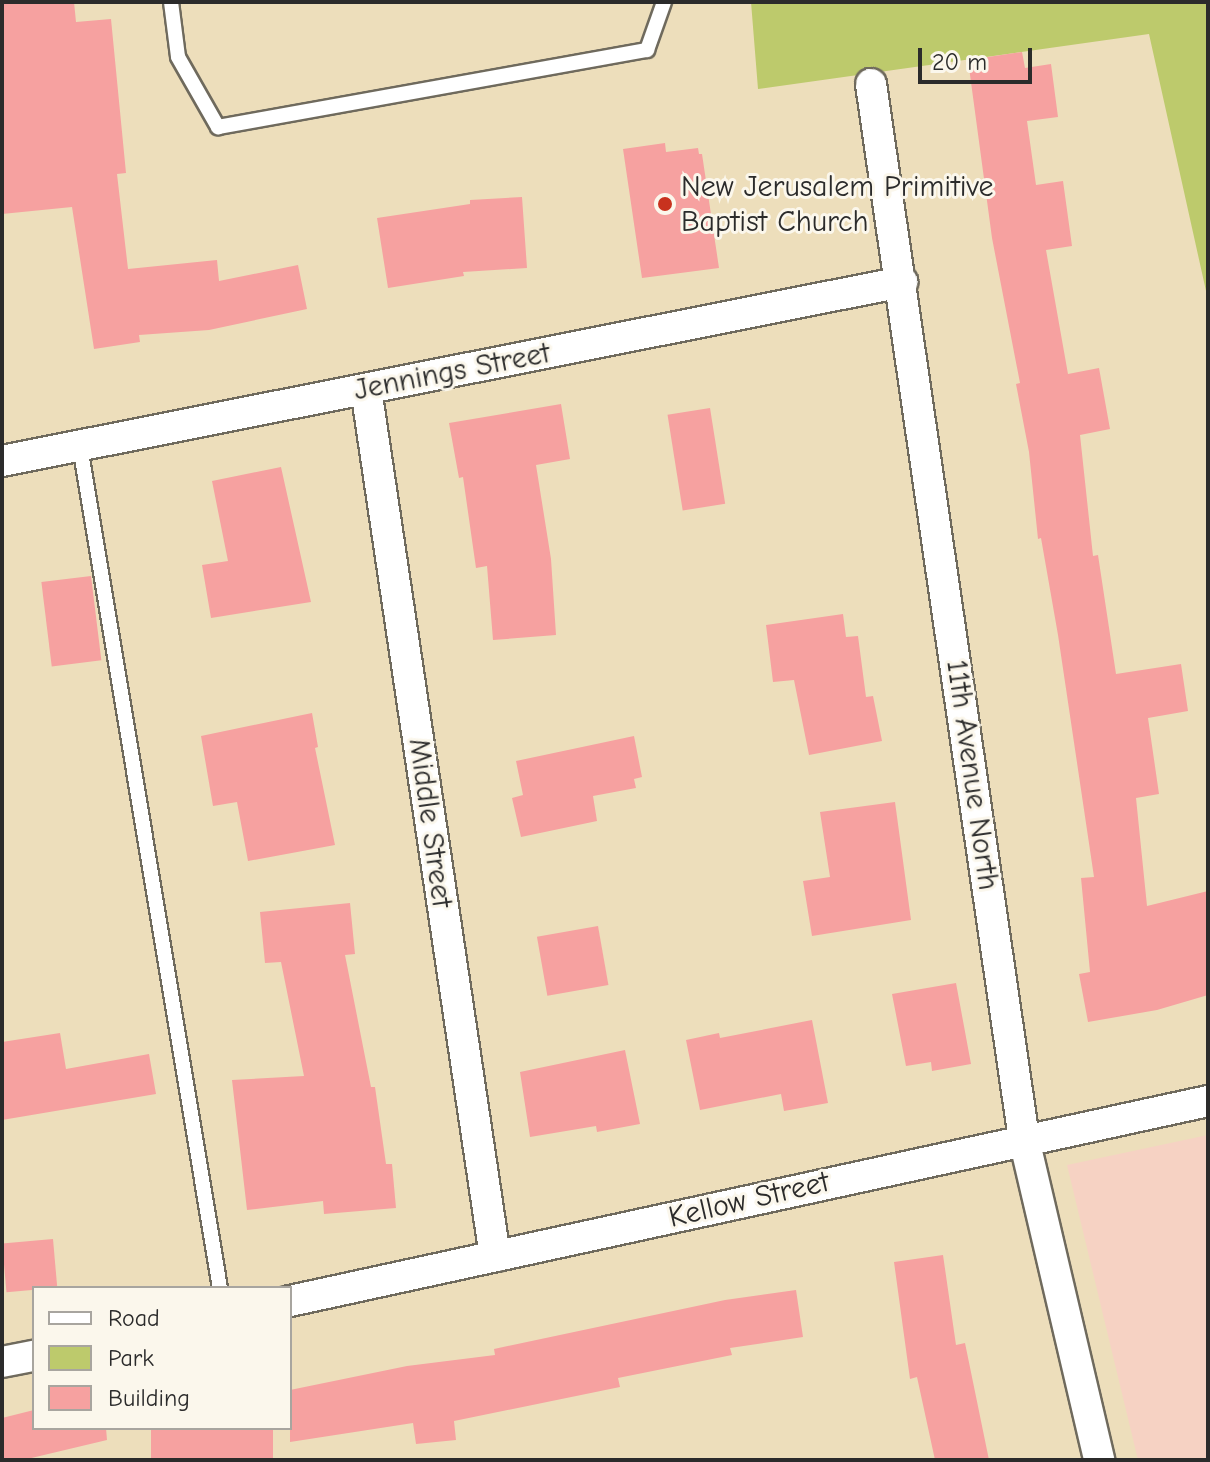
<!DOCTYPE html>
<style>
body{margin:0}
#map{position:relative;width:1210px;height:1462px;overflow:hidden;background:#eddebb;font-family:"Comic Neue",sans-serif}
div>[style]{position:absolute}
.built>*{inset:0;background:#f6d2c3}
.green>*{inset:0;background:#bdca6c}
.building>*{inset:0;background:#f6a1a0;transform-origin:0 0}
.roads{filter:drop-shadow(2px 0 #6f6a5d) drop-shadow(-2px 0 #6f6a5d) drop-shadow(0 2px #6f6a5d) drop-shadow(0 -2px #6f6a5d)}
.lane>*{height:14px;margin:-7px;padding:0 7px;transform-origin:7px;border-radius:7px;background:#fff}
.street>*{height:30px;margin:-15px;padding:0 15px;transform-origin:15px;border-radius:15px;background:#fff}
.dots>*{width:22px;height:22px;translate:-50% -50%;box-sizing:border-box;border:4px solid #fbf7ec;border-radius:50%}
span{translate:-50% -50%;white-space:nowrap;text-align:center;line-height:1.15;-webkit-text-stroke:6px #fbf7ec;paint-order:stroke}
.poi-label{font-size:30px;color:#2b2b2b}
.left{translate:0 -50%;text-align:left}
.street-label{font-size:30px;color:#2b2b2b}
.frame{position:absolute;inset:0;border:4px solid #2b2b2b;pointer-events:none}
.legend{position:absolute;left:32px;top:1286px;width:260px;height:144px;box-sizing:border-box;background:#fbf7ec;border:2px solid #a8a59f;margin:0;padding:10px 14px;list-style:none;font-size:24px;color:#2b2b2b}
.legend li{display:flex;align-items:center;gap:16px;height:40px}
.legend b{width:40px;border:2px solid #a8a59f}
.scale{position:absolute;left:918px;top:48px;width:114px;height:36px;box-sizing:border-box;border:4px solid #2b2b2b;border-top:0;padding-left:10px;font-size:24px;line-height:28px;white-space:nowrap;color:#2b2b2b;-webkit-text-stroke:6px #fbf7ec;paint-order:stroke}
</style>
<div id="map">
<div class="built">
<i style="clip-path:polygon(1208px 1135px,1208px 1460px,1138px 1460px,1067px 1165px)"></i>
</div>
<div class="green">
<i style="clip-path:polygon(751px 2px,1208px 2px,1208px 300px,1149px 34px,758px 89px)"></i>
</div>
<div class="building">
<i style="clip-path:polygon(2px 2px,74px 2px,76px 22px,111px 19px,126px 173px,117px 174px,128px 269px,217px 260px,219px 281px,298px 265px,307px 309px,209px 330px,139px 335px,140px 342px,94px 349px,72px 207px,2px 214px)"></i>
<i style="clip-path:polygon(1022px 52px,1025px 68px,1051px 64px,1058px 117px,1027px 121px,1036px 185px,1063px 181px,1072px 246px,1046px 250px,1068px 374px,1099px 368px,1110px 429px,1080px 435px,1093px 556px,1098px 555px,1116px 674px,1181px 664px,1188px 711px,1148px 718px,1159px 794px,1136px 798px,1147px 906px,1208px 891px,1208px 995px,1157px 1010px,1088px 1022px,1079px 974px,1090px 972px,1081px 878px,1094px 877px,1058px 635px,1041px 538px,1038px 539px,1029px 452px,1016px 384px,1020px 383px,992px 238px,968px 60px)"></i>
<i style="clip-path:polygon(665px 143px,666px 152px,698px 148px,699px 154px,702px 154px,719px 268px,642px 278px,623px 149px)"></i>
<i style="clip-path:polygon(522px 197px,527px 268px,463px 272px,464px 276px,388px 288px,377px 218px,470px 204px,470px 200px)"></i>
<i style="clip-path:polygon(561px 404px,570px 459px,536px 465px,551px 559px,556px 635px,493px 640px,487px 566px,476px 568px,463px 477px,459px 478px,449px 423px)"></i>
<i style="left:710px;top:408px;width:97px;height:43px;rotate:81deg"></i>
<i style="clip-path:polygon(281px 467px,311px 602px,211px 618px,202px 565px,228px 561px,212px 481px)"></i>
<i style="left:91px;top:576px;width:85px;height:50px;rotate:83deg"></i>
<i style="clip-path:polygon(843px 614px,846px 637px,858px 636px,866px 697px,873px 696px,882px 741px,809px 755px,794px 680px,773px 682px,766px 625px)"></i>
<i style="clip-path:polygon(312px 713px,318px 747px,315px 748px,335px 845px,248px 861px,237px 802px,213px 806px,201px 736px)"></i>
<i style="clip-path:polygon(634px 736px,642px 777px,634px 779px,636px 788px,593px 796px,597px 821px,521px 837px,512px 798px,523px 795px,516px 761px)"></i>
<i style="clip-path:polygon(895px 802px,911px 920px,812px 936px,803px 881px,830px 877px,820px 812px)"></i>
<i style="clip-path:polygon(350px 903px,355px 954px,345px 955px,371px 1087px,375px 1087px,386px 1164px,392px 1164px,396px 1208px,324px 1214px,323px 1201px,247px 1210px,232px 1080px,304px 1076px,281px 962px,265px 963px,260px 912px)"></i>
<i style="left:598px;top:926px;width:60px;height:62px;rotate:80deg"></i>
<i style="clip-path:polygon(956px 983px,971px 1064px,932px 1071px,931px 1062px,906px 1066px,892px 994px)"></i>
<i style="clip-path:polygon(812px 1020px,828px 1103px,784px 1111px,781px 1094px,700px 1110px,686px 1040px,719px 1033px,720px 1038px)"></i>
<i style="clip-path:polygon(60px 1033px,66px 1069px,149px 1054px,156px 1094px,2px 1120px,2px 1042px)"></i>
<i style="clip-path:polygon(625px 1050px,640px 1124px,597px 1132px,596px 1126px,530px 1137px,520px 1072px)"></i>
<i style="left:53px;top:1239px;width:49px;height:51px;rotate:85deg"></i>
<i style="clip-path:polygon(943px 1255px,956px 1345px,965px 1343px,989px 1460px,935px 1460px,917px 1377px,910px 1379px,894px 1262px)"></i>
<i style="clip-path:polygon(796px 1290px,803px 1337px,730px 1348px,732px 1355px,618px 1378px,620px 1387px,454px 1421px,456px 1440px,416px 1444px,413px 1423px,290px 1442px,290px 1390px,407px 1366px,495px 1355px,494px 1349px,725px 1300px)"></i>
<i style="clip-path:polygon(34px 1410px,34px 1428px,106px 1428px,107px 1440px,23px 1460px,2px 1460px,2px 1418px)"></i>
<i style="left:151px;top:1428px;width:122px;height:33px"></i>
</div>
<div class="roads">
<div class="lane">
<i style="left:171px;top:2px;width:55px;rotate:82.7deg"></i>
<i style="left:178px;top:57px;width:81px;rotate:60.3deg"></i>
<i style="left:218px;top:127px;width:436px;rotate:-10.2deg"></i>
<i style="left:647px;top:50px;width:51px;rotate:-70.5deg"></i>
<i style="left:80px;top:446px;width:854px;rotate:80.56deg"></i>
</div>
<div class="street">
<i style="left:871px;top:84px;width:1066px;rotate:81.75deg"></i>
<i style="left:1024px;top:1139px;width:330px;rotate:76.8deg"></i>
<i style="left:366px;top:389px;width:877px;rotate:81.54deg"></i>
<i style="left:2px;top:461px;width:918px;rotate:-11.25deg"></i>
<i style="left:290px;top:1301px;width:940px;rotate:-12.29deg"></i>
<i style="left:2px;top:1362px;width:33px;rotate:-11deg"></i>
</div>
</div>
<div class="dots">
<i style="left:665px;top:204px;background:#c8321e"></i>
</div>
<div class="poi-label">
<span class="left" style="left:681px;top:204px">New Jerusalem Primitive<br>Baptist Church</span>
</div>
<div class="street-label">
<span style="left:452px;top:372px;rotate:-11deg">Jennings Street</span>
<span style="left:972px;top:775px;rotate:82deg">11th Avenue North</span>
<span style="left:430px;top:823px;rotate:82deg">Middle Street</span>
<span style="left:749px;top:1200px;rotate:-13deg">Kellow Street</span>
</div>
<div class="frame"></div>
<ul class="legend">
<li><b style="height:10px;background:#fff"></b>Road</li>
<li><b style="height:22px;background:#bdca6c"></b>Park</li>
<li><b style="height:22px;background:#f6a1a0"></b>Building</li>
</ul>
<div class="scale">20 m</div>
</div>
